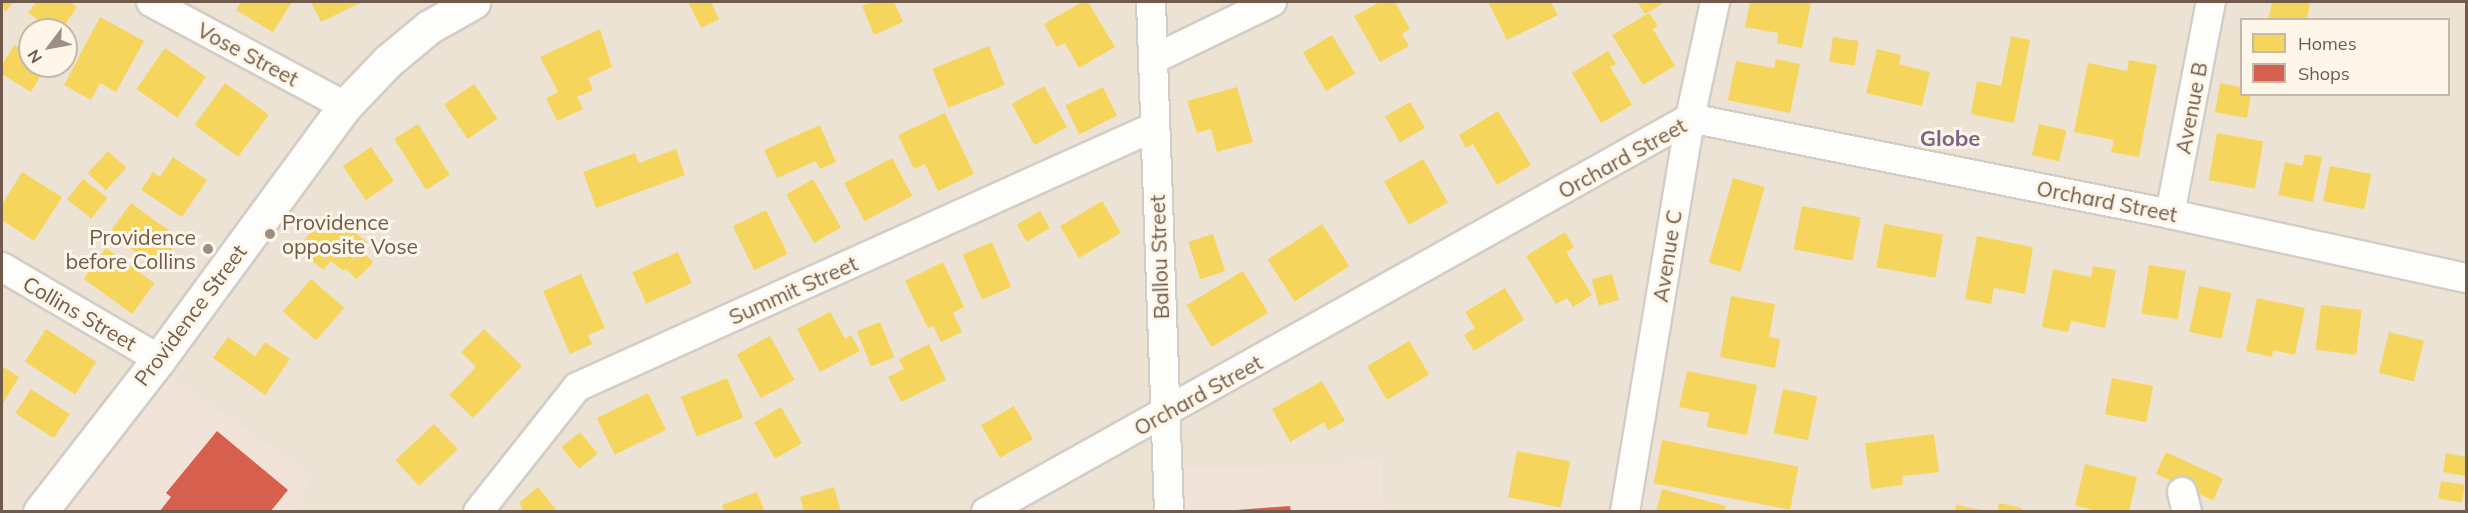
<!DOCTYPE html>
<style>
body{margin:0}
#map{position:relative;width:2468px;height:513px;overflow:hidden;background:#f4f0e8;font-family:Mulish,sans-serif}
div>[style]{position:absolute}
.residential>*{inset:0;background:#ede3d5}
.commercial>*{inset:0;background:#f2e3d9}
.homes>*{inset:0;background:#f6d55c;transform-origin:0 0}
.shops>*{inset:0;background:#d6604d}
.roads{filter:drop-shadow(2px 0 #d3cdc6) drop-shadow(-2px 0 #d3cdc6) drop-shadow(0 2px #d3cdc6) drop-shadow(0 -2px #d3cdc6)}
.street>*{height:28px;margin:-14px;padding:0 14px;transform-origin:14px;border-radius:14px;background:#fdfdfc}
.secondary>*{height:33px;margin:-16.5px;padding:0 16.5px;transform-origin:16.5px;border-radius:16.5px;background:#fdfdfc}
.dots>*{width:16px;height:16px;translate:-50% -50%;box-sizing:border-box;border:3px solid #fef6e8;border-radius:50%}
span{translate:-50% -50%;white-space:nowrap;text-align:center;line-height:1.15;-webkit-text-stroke:6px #fef6e8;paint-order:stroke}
.street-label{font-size:21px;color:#705a4b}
.poi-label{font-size:21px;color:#705a4b}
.left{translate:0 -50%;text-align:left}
.right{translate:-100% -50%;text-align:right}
.neighbourhood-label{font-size:22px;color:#80638c;font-weight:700}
.frame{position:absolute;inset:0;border:3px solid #705a4b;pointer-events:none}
.legend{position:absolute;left:2240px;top:18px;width:210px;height:78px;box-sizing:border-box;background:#fef6e8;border:2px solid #c5b8a9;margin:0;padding:8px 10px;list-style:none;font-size:18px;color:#705a4b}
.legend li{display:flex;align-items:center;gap:12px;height:30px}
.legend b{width:30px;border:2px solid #c5b8a9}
.north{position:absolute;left:18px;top:18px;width:60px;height:60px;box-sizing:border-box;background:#fef6e8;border:2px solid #c5b8a9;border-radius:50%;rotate:238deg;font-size:16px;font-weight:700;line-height:24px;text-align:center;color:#705a4b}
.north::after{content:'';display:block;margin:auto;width:21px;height:27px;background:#9e8e82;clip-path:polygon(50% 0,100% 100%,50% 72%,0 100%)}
</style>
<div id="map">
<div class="residential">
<i style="clip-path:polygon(evenodd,2px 2px,2466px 2px,2466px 511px,1381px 512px,1382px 461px,1166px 512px,290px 511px,313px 475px,43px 511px,2px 511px,2px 2px,2242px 20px,2448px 20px,2448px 94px,2242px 94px,2242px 20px,2px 2px,30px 30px,66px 30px,66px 66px,30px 66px,30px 30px)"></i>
</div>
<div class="commercial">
<i style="clip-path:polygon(147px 361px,313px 476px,290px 511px,43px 512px)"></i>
<i style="clip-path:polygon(1382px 461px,1381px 511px,1166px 511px,1165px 471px)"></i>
</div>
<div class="homes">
<i style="clip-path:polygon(2px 2px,14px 2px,5px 12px)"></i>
<i style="clip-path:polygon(36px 2px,70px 2px,77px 7px,61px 30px,53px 30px,28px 13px)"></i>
<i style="clip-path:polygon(241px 2px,292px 2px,273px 32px,236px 10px)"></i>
<i style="clip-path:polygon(311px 2px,362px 2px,321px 22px)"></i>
<i style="clip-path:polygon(688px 2px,716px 2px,712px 4px,719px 19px,701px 28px)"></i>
<i style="clip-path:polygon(872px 2px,894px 2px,903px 22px,874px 35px,862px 6px)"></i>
<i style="clip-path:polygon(1082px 2px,1088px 2px,1115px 47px,1079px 68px,1065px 43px,1057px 47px,1044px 24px)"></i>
<i style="clip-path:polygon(1380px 2px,1395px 2px,1410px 29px,1402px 34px,1409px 46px,1380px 62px,1354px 16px)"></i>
<i style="clip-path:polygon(1488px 2px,1551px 2px,1558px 15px,1507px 40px)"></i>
<i style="clip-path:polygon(1637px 2px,1665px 2px,1645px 14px)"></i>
<i style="clip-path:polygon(1750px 2px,1811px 2px,1802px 48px,1777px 43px,1778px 33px,1745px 27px)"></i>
<i style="clip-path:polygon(2272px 2px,2310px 2px,2307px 20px,2268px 20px)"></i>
<i style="clip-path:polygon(1649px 13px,1658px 26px,1653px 29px,1675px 66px,1643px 85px,1612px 35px)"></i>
<i style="clip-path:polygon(100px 17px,144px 41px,116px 92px,100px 83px,91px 100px,64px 85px)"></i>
<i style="clip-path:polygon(600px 29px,612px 67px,588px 78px,593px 90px,577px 97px,583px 109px,557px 121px,546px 98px,558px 92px,540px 57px)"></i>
<i style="left:1332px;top:35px;width:45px;height:34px;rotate:59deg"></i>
<i style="clip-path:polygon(2011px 36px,2030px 40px,2014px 123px,1971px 114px,1977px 81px,2001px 86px)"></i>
<i style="left:1833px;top:37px;width:26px;height:25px;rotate:9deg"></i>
<i style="clip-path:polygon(14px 45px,30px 54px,30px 66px,46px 66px,31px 92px,2px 74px,2px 65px)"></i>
<i style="left:989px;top:46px;width:42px;height:61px;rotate:68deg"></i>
<i style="left:165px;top:48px;width:50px;height:50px;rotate:35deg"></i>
<i style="clip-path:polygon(1877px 49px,1901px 55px,1899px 64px,1930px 72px,1922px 106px,1866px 93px)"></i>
<i style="clip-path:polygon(1608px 51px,1616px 64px,1610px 67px,1632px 105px,1601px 123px,1572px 73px)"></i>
<i style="clip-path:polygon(1776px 59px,1800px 64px,1790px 113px,1728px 100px,1736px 61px,1774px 68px)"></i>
<i style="clip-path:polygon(2129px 60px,2157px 65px,2139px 157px,2111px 152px,2114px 140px,2074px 132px,2088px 63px,2127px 71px)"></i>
<i style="left:225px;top:83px;width:54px;height:52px;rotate:36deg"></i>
<i style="clip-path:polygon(2220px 83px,2242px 87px,2242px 94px,2251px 94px,2247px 118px,2215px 112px)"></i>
<i style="left:474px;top:84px;width:42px;height:36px;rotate:56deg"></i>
<i style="left:1044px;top:86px;width:47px;height:37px;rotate:61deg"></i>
<i style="left:1103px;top:87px;width:32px;height:42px;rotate:64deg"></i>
<i style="clip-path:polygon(1237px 87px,1253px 142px,1217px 152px,1211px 129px,1197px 133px,1187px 101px)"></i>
<i style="left:1410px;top:102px;width:30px;height:29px;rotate:60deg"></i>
<i style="clip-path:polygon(1498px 111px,1531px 165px,1497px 185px,1473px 144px,1466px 148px,1459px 135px)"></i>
<i style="clip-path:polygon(945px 113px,974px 174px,938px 191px,925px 164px,914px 169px,898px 135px)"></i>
<i style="left:418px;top:124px;width:60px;height:28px;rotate:58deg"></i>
<i style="left:2039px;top:124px;width:28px;height:32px;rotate:13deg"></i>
<i style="clip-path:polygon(820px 125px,836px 162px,820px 169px,816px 161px,777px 178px,764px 150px)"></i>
<i style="left:2217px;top:133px;width:47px;height:48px;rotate:10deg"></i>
<i style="left:371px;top:147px;width:41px;height:34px;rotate:56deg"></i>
<i style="clip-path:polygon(676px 149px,685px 175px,596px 208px,583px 172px,635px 153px,639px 163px)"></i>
<i style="left:108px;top:151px;width:25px;height:30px;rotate:43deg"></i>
<i style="clip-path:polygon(2305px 154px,2322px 157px,2313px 202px,2278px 195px,2285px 162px,2302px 166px)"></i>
<i style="clip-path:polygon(173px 157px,207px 180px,182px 217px,141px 190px,153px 172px,160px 177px)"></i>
<i style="left:892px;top:158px;width:43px;height:54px;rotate:62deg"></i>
<i style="left:1423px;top:159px;width:50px;height:45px;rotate:60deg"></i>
<i style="left:2330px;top:166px;width:42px;height:36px;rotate:11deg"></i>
<i style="clip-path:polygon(22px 172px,62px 197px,34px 241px,2px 220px,2px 205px)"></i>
<i style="left:1733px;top:178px;width:33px;height:88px;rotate:16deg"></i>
<i style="left:83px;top:179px;width:31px;height:26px;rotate:38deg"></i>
<i style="left:813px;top:179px;width:56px;height:31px;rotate:60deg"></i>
<i style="left:1102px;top:201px;width:37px;height:49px;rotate:59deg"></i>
<i style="left:131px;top:203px;width:60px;height:37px;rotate:36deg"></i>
<i style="left:1802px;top:206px;width:60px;height:44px;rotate:11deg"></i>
<i style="left:766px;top:210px;width:49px;height:37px;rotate:64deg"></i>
<i style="clip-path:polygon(328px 211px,367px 242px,343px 271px,331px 261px,323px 270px,297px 249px)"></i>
<i style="left:1040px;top:211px;width:20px;height:27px;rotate:60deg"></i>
<i style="left:1322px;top:224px;width:50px;height:65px;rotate:57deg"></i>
<i style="left:1884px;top:224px;width:60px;height:44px;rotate:10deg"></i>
<i style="clip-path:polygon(1565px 232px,1574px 247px,1566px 252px,1592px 295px,1573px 307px,1567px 298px,1556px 304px,1526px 256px)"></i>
<i style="left:1213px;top:234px;width:39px;height:26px;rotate:72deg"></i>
<i style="clip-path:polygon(1977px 236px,2033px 247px,2025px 294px,1994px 288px,1991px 304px,1965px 299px)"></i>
<i style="left:992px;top:242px;width:49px;height:32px;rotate:67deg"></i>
<i style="left:106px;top:248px;width:60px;height:38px;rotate:36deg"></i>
<i style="left:362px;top:251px;width:16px;height:24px;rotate:45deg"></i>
<i style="left:678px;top:252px;width:34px;height:50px;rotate:66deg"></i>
<i style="clip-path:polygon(943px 262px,964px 307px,953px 313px,962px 332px,941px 342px,933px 326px,928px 328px,905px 281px)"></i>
<i style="left:2149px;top:265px;width:37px;height:49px;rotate:9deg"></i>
<i style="clip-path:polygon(2093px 266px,2116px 270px,2105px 328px,2071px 321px,2068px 332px,2042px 327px,2053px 269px,2091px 277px)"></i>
<i style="left:1243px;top:271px;width:49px;height:66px;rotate:59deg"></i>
<i style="clip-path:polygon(581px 274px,605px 328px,588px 335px,592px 344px,570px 354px,543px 291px)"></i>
<i style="left:1612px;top:274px;width:27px;height:21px;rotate:75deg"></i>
<i style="left:311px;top:279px;width:44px;height:43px;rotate:41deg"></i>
<i style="left:2199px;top:286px;width:33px;height:47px;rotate:12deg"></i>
<i style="clip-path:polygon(1505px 288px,1524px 320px,1474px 351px,1464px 335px,1475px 328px,1465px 312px)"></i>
<i style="clip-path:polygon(1731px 296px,1775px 304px,1769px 337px,1780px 339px,1775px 368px,1720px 357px)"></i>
<i style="clip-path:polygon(2257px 298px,2305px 308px,2295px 355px,2273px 350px,2272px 357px,2246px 351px)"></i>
<i style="left:2321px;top:305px;width:41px;height:45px;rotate:7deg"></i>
<i style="clip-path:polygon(830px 312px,845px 339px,851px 335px,860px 351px,820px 372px,797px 329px)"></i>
<i style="left:880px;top:322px;width:38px;height:25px;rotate:68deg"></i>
<i style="left:46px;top:329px;width:60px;height:39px;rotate:33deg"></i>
<i style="clip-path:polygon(484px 329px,522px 366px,473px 418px,449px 395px,476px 367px,461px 352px)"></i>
<i style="left:2389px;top:332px;width:36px;height:42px;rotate:14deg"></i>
<i style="left:770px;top:336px;width:50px;height:38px;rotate:61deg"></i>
<i style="clip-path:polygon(228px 337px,255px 356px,265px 342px,290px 359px,265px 395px,213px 358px)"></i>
<i style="left:1409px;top:341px;width:39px;height:49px;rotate:59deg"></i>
<i style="clip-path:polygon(929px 344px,946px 380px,901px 402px,888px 377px,904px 369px,899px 359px)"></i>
<i style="clip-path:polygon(2px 366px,19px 377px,2px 405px)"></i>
<i style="clip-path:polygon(1687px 371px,1757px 385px,1747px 435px,1707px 427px,1709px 413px,1679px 407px)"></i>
<i style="left:727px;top:378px;width:43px;height:50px;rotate:68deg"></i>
<i style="left:2112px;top:378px;width:42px;height:37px;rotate:11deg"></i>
<i style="clip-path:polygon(1322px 381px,1345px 421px,1328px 430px,1324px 422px,1290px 442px,1272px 409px)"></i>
<i style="left:31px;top:389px;width:46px;height:29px;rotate:33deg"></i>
<i style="left:1783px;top:389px;width:35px;height:45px;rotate:12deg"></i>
<i style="left:648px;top:393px;width:41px;height:57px;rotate:64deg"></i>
<i style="left:1014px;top:406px;width:38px;height:38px;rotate:60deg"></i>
<i style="left:781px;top:407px;width:42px;height:31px;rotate:60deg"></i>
<i style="left:434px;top:424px;width:35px;height:53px;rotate:47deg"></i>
<i style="left:580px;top:432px;width:28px;height:24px;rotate:51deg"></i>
<i style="clip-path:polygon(1934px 434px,1939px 472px,1902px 476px,1903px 485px,1871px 489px,1865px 443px)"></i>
<i style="left:1662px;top:440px;width:139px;height:44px;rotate:11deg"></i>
<i style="left:1517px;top:451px;width:54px;height:47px;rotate:11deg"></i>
<i style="left:2166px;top:452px;width:63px;height:24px;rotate:25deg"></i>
<i style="clip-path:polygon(2446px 453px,2466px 457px,2466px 476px,2443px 472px)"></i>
<i style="clip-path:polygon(2085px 464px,2137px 477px,2129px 512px,2099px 512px,2075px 505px)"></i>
<i style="left:2441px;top:481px;width:24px;height:18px;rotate:9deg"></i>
<i style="clip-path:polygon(538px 487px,558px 512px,523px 512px,520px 502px)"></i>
<i style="clip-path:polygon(834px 487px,841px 512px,804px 512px,800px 497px)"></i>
<i style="clip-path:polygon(1662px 489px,1726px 506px,1724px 512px,1656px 512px)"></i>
<i style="clip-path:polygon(757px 492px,765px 512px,725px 512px,722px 505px)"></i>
<i style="clip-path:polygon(1999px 503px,2022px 508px,2022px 512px,1997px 512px)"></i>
<i style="clip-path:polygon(1956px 505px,1984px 510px,1984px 512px,1955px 512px)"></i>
</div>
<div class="shops">
<i style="clip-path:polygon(217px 431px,288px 490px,270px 512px,159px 512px,171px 497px,166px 493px)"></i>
<i style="clip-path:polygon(1290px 506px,1291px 512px,1236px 512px,1236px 510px)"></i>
</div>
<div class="roads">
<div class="street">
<i style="left:151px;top:2px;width:220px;rotate:28.2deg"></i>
<i style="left:1151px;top:2px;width:510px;rotate:87.98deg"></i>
<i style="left:1154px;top:59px;width:131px;rotate:-25.8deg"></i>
<i style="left:2170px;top:214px;width:216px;rotate:-79.1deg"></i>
<i style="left:2px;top:267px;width:182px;rotate:30.4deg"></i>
<i style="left:2182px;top:492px;width:21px;rotate:76deg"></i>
<i style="left:478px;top:512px;width:159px;rotate:-51.6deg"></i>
<i style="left:577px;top:387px;width:633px;rotate:-24.26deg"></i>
<i style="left:986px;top:512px;width:807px;rotate:-29.23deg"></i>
<i style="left:1690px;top:118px;width:490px;rotate:11.3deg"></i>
<i style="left:2170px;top:214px;width:303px;rotate:12.2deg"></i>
<i style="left:1625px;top:512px;width:399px;rotate:-80.6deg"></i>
<i style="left:1690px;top:118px;width:119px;rotate:-77.8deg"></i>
</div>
<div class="secondary">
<i style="left:40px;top:512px;width:194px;rotate:-52.1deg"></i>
<i style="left:159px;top:359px;width:314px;rotate:-53.7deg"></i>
<i style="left:345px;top:106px;width:62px;rotate:-46.3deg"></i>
<i style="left:388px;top:61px;width:53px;rotate:-39.7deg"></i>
<i style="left:429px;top:27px;width:51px;rotate:-29.6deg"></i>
</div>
</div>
<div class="dots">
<i style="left:270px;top:234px;background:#9e8e82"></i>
<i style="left:208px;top:249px;background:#9e8e82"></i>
</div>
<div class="street-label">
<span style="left:248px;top:54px;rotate:28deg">Vose Street</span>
<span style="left:2191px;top:108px;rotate:-79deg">Avenue B</span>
<span style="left:1622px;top:158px;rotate:-29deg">Orchard Street</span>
<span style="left:2107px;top:201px;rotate:11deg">Orchard Street</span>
<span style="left:1667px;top:256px;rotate:-81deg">Avenue C</span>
<span style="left:1159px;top:257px;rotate:-92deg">Ballou Street</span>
<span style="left:793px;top:290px;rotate:-24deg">Summit Street</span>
<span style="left:80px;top:313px;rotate:30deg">Collins Street</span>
<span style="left:190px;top:315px;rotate:-53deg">Providence Street</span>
<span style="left:1198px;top:395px;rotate:-29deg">Orchard Street</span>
</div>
<div class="poi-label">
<span class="left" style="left:282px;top:234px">Providence<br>opposite Vose</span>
<span class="right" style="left:196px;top:249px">Providence<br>before Collins</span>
</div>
<div class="neighbourhood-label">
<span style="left:1950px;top:139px">Globe</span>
</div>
<div class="frame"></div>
<ul class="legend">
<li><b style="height:16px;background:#f6d55c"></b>Homes</li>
<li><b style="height:16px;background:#d6604d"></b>Shops</li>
</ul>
<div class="north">N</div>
</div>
